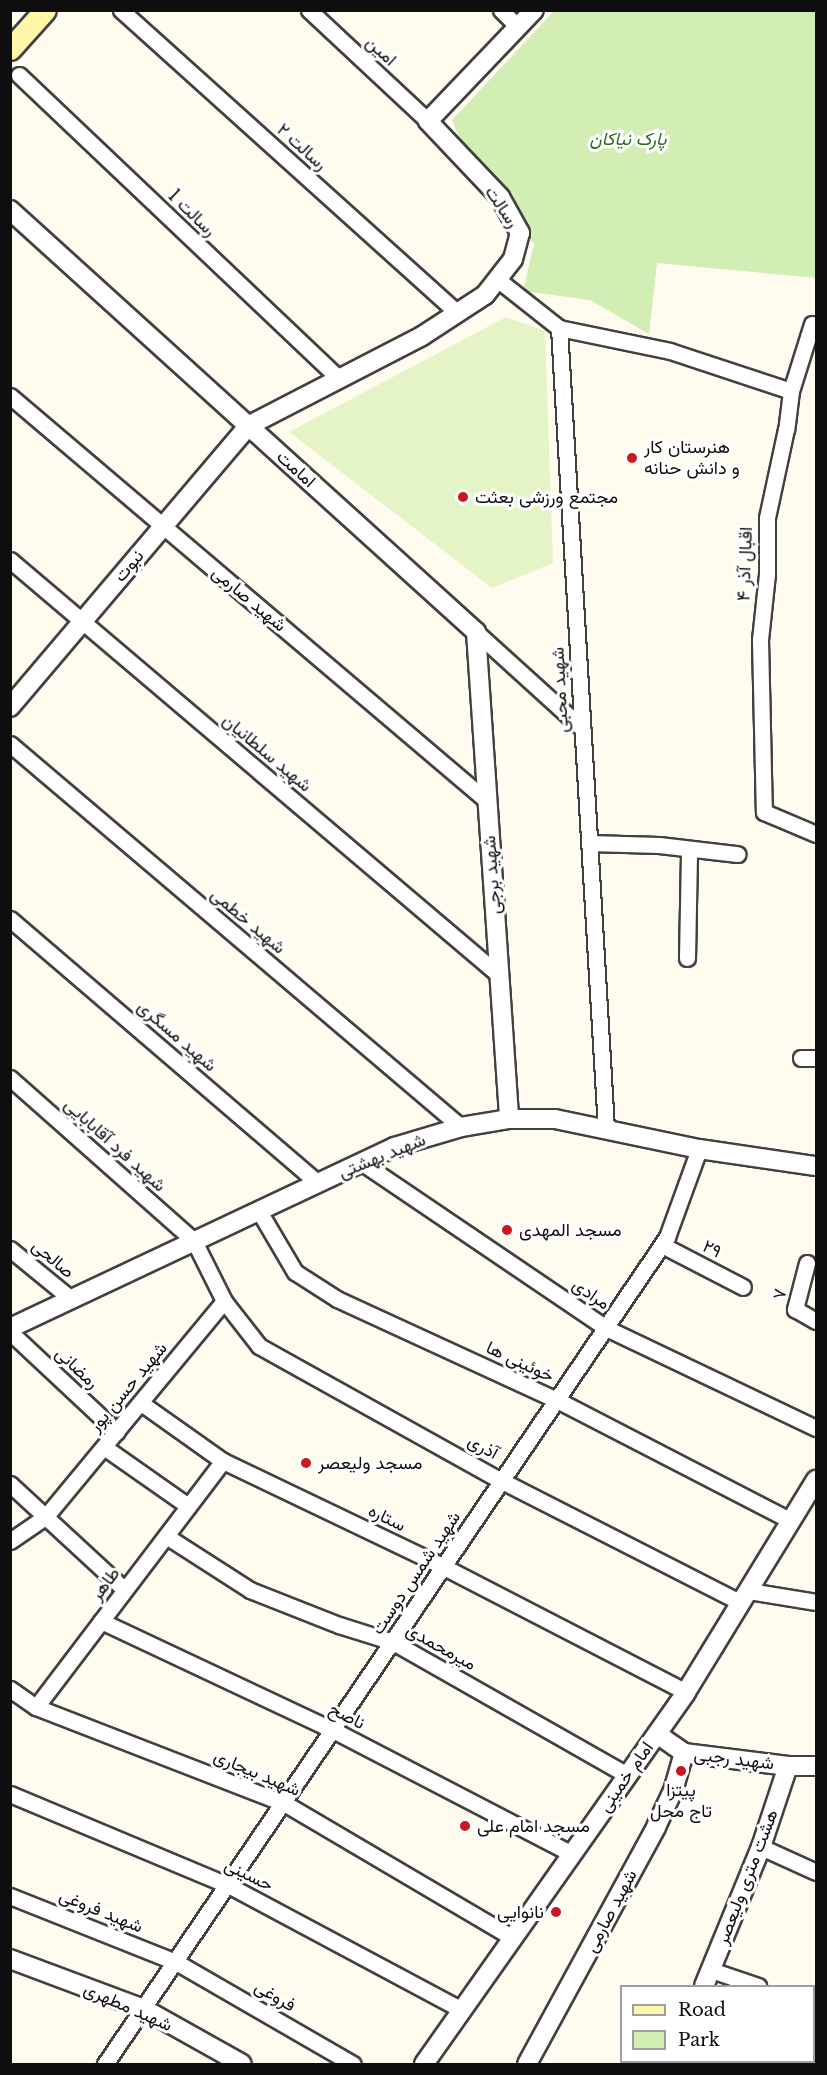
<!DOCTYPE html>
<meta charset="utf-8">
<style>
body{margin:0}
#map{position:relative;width:827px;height:2075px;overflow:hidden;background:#fffcef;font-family:"Libre Baskerville",Vazirmatn,serif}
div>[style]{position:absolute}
.green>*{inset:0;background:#d2eeb4}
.pitch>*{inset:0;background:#e4f4c7}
.roads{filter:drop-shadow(2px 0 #414141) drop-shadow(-2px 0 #414141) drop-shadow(0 2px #414141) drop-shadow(0 -2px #414141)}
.minor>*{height:15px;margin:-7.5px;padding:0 7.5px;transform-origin:7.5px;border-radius:7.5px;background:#fff}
.tertiary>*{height:18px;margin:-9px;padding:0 9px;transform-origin:9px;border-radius:9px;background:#fff}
.secondary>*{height:21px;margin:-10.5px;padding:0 10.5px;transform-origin:10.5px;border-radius:10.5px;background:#fff6aa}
.dots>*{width:16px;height:16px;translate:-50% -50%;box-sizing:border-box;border:3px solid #fff;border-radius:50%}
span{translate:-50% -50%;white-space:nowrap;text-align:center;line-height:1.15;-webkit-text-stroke:6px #fff;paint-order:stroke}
.street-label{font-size:18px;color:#0e0e0e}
.park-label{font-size:18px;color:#286d17;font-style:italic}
.poi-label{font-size:18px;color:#0e0e0e}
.left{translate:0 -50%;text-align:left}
.right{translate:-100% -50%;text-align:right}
.frame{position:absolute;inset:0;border:12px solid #0e0e0e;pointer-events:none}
.legend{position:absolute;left:620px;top:1985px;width:195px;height:78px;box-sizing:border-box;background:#fff;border:2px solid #9f9f9f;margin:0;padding:8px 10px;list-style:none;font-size:18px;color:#0e0e0e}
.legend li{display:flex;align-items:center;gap:12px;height:30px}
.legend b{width:30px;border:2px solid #9f9f9f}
</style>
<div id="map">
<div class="green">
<i style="clip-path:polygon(554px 11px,816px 11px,816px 278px,657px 263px,649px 334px,590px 300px,523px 291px,534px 244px,510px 215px,514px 196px,463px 147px,452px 120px)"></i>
</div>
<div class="pitch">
<i style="clip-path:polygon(506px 317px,545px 331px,553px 563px,492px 588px,289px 432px)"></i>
</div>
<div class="roads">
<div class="minor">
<i style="left:121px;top:10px;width:452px;rotate:42deg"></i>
<i style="left:309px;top:10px;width:163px;rotate:43deg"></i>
<i style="left:501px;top:10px;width:24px;rotate:45deg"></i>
<i style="left:19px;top:75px;width:441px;rotate:43.5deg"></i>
<i style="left:497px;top:279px;width:79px;rotate:38.3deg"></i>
<i style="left:559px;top:328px;width:801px;rotate:86.64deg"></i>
<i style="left:812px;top:324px;width:70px;rotate:107.4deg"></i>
<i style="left:791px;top:391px;width:38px;rotate:97deg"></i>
<i style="left:786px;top:429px;width:91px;rotate:102.1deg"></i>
<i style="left:767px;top:518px;width:56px;rotate:90deg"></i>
<i style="left:767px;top:574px;width:66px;rotate:96.1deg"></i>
<i style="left:760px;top:640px;width:172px;rotate:88.7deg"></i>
<i style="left:764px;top:812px;width:56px;rotate:22.9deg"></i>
<i style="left:559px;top:328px;width:113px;rotate:11.7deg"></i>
<i style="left:670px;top:351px;width:127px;rotate:18.3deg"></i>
<i style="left:10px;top:396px;width:626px;rotate:40.33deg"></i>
<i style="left:10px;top:560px;width:641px;rotate:40.32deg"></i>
<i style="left:476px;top:632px;width:143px;rotate:42.2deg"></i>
<i style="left:10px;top:744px;width:592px;rotate:40.34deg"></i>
<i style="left:589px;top:843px;width:70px;rotate:1.6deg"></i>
<i style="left:659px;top:845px;width:79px;rotate:6.6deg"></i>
<i style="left:10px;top:919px;width:406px;rotate:40.6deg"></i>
<i style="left:687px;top:958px;width:109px;rotate:-88.9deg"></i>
<i style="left:801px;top:1058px;width:15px"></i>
<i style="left:10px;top:1078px;width:246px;rotate:41.5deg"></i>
<i style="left:194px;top:1241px;width:67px;rotate:63.4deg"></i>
<i style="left:224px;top:1301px;width:281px;rotate:129.6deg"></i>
<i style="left:45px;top:1517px;width:42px;rotate:145.6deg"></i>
<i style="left:361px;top:1162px;width:296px;rotate:34.1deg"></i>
<i style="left:606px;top:1328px;width:233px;rotate:25.5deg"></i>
<i style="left:259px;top:1211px;width:71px;rotate:59.5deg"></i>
<i style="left:295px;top:1272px;width:50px;rotate:32.7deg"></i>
<i style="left:337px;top:1299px;width:242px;rotate:24.7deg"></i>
<i style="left:557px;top:1400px;width:263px;rotate:27.3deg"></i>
<i style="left:662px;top:1245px;width:91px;rotate:27.4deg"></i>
<i style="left:10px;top:1249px;width:79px;rotate:39.3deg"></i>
<i style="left:807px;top:1263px;width:48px;rotate:104.6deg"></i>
<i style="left:795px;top:1309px;width:24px;rotate:30deg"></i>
<i style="left:224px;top:1301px;width:57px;rotate:52.1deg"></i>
<i style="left:259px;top:1346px;width:278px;rotate:29.1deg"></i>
<i style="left:502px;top:1481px;width:268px;rotate:27deg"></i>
<i style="left:10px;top:1332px;width:146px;rotate:43.1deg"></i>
<i style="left:141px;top:1403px;width:100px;rotate:35.3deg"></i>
<i style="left:223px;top:1461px;width:245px;rotate:25.6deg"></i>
<i style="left:444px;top:1567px;width:272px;rotate:27.3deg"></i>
<i style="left:104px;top:1447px;width:103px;rotate:35.1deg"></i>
<i style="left:10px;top:1484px;width:156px;rotate:42.7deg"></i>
<i style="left:166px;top:1536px;width:100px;rotate:32.7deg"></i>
<i style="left:250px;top:1590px;width:96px;rotate:21.5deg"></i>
<i style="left:339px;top:1625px;width:57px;rotate:17.5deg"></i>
<i style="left:393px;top:1642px;width:269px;rotate:29.6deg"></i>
<i style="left:749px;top:1591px;width:68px;rotate:9.3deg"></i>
<i style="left:101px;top:1621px;width:256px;rotate:25.2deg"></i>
<i style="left:333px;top:1730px;width:269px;rotate:27.4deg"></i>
<i style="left:10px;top:1689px;width:32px;rotate:35deg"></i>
<i style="left:36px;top:1707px;width:309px;rotate:-52.8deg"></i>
<i style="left:36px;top:1707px;width:266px;rotate:21.2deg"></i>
<i style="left:284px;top:1803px;width:266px;rotate:30.5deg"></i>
<i style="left:10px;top:1794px;width:236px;rotate:22.7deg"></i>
<i style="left:228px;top:1885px;width:265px;rotate:28.1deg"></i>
<i style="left:761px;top:1847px;width:60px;rotate:24.4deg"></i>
<i style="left:10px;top:1896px;width:179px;rotate:21.7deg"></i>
<i style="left:176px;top:1962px;width:204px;rotate:30deg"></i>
<i style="left:711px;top:1970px;width:50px;rotate:18.8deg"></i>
<i style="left:814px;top:2006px;width:2px;rotate:27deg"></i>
<i style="left:675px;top:2062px;width:9px;rotate:13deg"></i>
<i style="left:105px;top:2064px;width:1000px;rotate:-55.8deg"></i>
<i style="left:667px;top:1237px;width:94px;rotate:-70deg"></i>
</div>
<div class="tertiary">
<i style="left:10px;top:210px;width:629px;rotate:42.16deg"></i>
<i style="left:476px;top:632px;width:488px;rotate:86.1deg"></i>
<i style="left:10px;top:707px;width:368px;rotate:-49.7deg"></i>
<i style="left:248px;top:426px;width:196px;rotate:-27.3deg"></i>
<i style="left:422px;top:336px;width:75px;rotate:-33.1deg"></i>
<i style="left:485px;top:295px;width:46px;rotate:-52.1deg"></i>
<i style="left:513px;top:259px;width:27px;rotate:-75deg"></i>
<i style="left:520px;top:233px;width:41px;rotate:-119.1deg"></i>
<i style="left:500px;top:197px;width:105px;rotate:-133.5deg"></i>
<i style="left:428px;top:121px;width:153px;rotate:-46.3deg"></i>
<i style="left:10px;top:1328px;width:425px;rotate:-25.2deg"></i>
<i style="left:394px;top:1147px;width:70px;rotate:-16.6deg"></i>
<i style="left:461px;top:1127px;width:49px;rotate:-9.5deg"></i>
<i style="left:509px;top:1119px;width:46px"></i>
<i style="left:555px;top:1119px;width:147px;rotate:11.8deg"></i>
<i style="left:699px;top:1149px;width:118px;rotate:8.3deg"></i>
<i style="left:657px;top:1734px;width:33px;rotate:35deg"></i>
<i style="left:684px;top:1753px;width:105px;rotate:7.1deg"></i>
<i style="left:788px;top:1766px;width:28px"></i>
<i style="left:10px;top:1959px;width:143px;rotate:20.5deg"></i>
<i style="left:144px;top:2009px;width:112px;rotate:29.3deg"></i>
<i style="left:704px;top:1986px;width:150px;rotate:-67.7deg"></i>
<i style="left:761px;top:1847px;width:85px;rotate:-71.6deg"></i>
<i style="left:424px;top:2064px;width:455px;rotate:-54.8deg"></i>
<i style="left:686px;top:1692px;width:249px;rotate:-58.5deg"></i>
<i style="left:527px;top:2064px;width:270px;rotate:-61.4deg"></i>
<i style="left:656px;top:1827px;width:40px;rotate:-65deg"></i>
<i style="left:673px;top:1791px;width:40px;rotate:-74deg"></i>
<i style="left:669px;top:2064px;width:3px;rotate:-45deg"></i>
</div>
<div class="secondary">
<i style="left:10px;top:49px;width:52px;rotate:-48.1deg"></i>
</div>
</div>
<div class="dots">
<i style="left:632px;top:458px;background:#cd171f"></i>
<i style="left:463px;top:497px;background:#cd171f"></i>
<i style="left:507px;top:1230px;background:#cd171f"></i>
<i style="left:306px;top:1463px;background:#cd171f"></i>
<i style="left:681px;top:1771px;background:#cd171f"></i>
<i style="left:465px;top:1826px;background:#cd171f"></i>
<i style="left:556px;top:1912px;background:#cd171f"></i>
</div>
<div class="street-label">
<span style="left:381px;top:51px;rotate:43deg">امین</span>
<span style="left:302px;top:147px;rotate:42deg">رسالت ۲</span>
<span style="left:502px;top:207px;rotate:56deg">رسالت</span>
<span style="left:192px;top:213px;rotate:44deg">رسالت 1</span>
<span style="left:296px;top:469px;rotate:42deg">امامت</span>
<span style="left:745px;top:564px;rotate:-88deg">اقبال آذر ۴</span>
<span style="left:129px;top:566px;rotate:-50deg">نبوت</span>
<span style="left:249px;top:599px;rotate:40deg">شهید صارمی</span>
<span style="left:560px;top:690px;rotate:-93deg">شهید محبی</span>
<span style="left:267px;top:753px;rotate:40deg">شهید سلطانیان</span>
<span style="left:492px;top:875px;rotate:-94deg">شهید برجی</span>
<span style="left:248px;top:921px;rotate:40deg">شهید خطمی</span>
<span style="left:177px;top:1036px;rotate:41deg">شهید مسگری</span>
<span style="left:115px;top:1145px;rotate:42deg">شهید فرد آقابابایی</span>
<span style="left:382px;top:1156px;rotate:-22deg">شهید بهشتی</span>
<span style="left:712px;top:1249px;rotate:27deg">۲۹</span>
<span style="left:53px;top:1259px;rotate:40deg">صالحی</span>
<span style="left:591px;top:1294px;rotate:34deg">مرادی</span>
<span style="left:780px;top:1294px;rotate:-81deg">۷</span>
<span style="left:520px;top:1362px;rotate:25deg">خوئینی ها</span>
<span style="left:77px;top:1368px;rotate:43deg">رمضانی</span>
<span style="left:128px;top:1387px;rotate:-50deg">شهید حسن پور</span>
<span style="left:483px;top:1447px;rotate:29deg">آذری</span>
<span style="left:387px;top:1518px;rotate:26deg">ستاره</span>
<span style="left:416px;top:1573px;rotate:-56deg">شهید شمس دوست</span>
<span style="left:105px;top:1584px;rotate:-53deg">طاهر</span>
<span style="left:441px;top:1647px;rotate:29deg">میرمحمدی</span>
<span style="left:347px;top:1716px;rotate:27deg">ناصح</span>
<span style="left:734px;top:1759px;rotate:7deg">شهید رجبی</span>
<span style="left:257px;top:1773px;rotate:23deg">شهید بیجاری</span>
<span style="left:626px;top:1777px;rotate:-55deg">امام خمینی</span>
<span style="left:249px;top:1875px;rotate:26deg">حسینی</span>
<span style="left:747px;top:1877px;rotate:-69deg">هشت متری ولیعصر</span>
<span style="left:101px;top:1911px;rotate:22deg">شهید فروغی</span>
<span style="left:611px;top:1911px;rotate:-62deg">شهید صارمی</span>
<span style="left:275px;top:1996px;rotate:30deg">فروغی</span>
<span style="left:128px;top:2007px;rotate:24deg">شهید مطهری</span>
</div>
<div class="park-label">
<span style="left:628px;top:139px">پارک نیاکان</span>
</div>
<div class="poi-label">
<span class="left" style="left:644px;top:458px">هنرستان کار<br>و دانش حنانه</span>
<span class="left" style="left:475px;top:497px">مجتمع ورزشی بعثت</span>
<span class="left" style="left:519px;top:1230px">مسجد المهدی</span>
<span class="left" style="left:318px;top:1463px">مسجد ولیعصر</span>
<span style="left:681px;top:1801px">پیتزا<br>تاج محل</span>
<span class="left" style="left:477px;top:1826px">مسجد امام علی</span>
<span class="right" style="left:544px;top:1912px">نانوایی</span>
</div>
<div class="frame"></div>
<ul class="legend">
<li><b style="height:8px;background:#fff6aa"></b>Road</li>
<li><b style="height:16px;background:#d2eeb4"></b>Park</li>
</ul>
</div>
